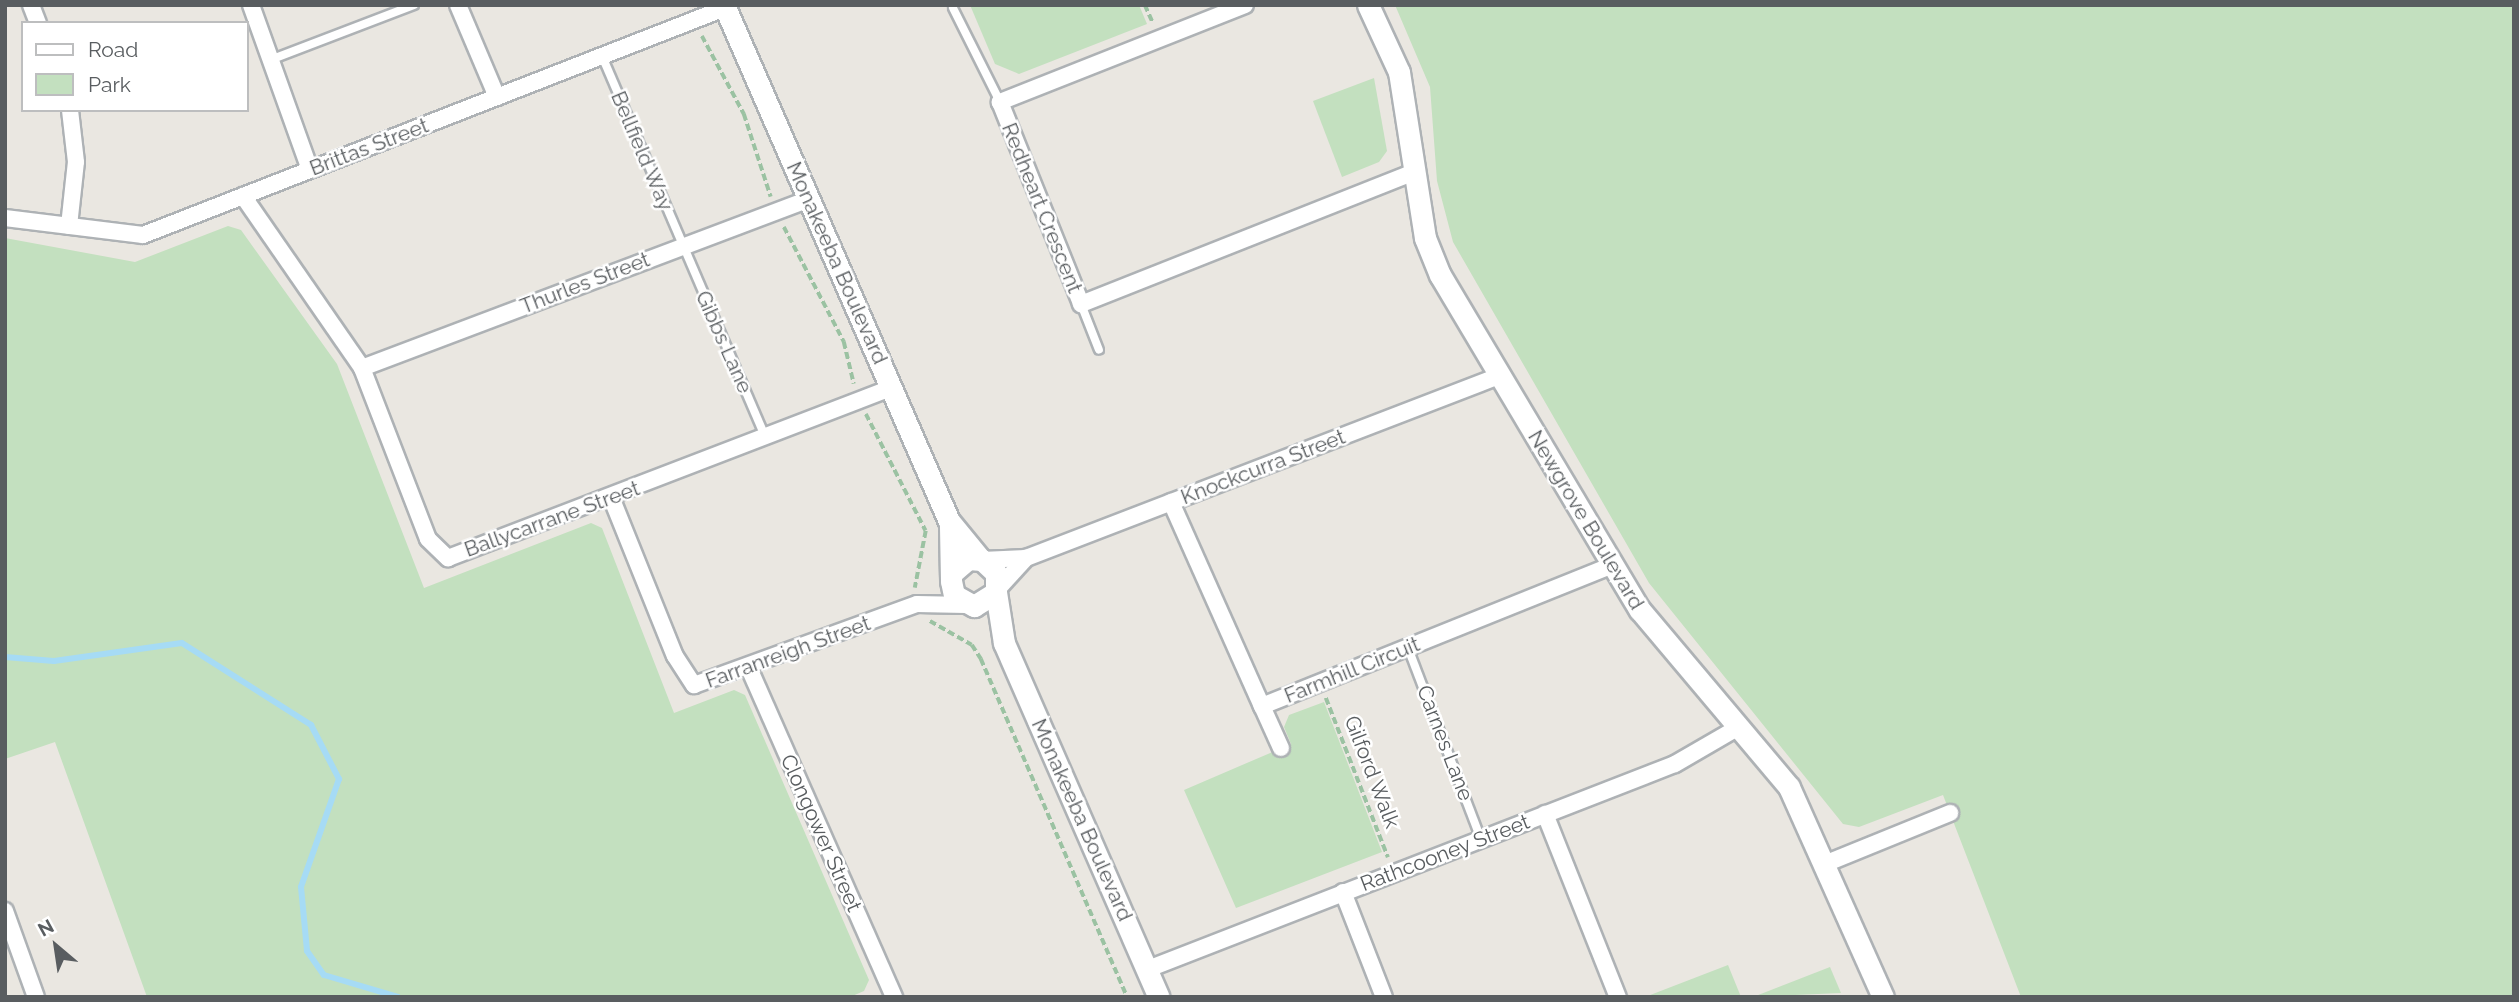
<!DOCTYPE html>
<style>
body{margin:0}
#map{position:relative;width:2519px;height:1002px;overflow:hidden;background:#eae7e1;font-family:Raleway,sans-serif}
div>[style]{position:absolute}
.green>*{inset:0;background:#c3e0bf}
.stream>*{height:6px;margin:-3px;padding:0 3px;transform-origin:3px;border-radius:3px;background:#a6dbf5}
.path>*{height:3.5px;margin-top:-1.75px;transform-origin:0;background:repeating-linear-gradient(90deg,#9bc2a2 0 7px,transparent 0 10.5px)}
.roads{filter:drop-shadow(2px 0 #aeb2b5) drop-shadow(-2px 0 #aeb2b5) drop-shadow(0 2px #aeb2b5) drop-shadow(0 -2px #aeb2b5)}
.lane>*{height:8px;margin:-4px;padding:0 4px;transform-origin:4px;border-radius:4px;background:#fff}
.street>*{height:16px;margin:-8px;padding:0 8px;transform-origin:8px;border-radius:8px;background:#fff}
.secondary>*{height:21px;margin:-10.5px;padding:0 10.5px;transform-origin:10.5px;border-radius:10.5px;background:#fff}
span{translate:-50% -50%;white-space:nowrap;text-align:center;line-height:1.15;-webkit-text-stroke:5px #fff;paint-order:stroke}
.street-label{font-size:21px;color:#595d60}
.frame{position:absolute;inset:0;border:7px solid #595d60;pointer-events:none}
.legend{position:absolute;left:21px;top:21px;width:228px;height:91px;box-sizing:border-box;background:#fff;border:2px solid #bdbebf;margin:0;padding:9px 12px;list-style:none;font-size:21px;color:#595d60}
.legend li{display:flex;align-items:center;gap:14px;height:35px}
.legend b{width:35px;border:2px solid #bdbebf}
.north{position:absolute;left:21px;top:911px;width:70px;height:70px;-webkit-text-stroke:5px #fff;paint-order:stroke;rotate:331deg;font-size:19px;font-weight:700;line-height:28px;text-align:center;color:#595d60}
.north::after{content:'';display:block;margin:auto;width:24px;height:32px;background:#595d60;clip-path:polygon(50% 0,100% 100%,50% 72%,0 100%)}
</style>
<div id="map">
<div class="green">
<i style="clip-path:polygon(970px 5px,1139px 5px,1147px 24px,1019px 74px,995px 64px)"></i>
<i style="clip-path:polygon(1395px 5px,2514px 5px,2514px 997px,2021px 997px,1943px 795px,1859px 827px,1843px 824px,1649px 583px,1453px 242px,1437px 181px,1430px 87px)"></i>
<i style="clip-path:polygon(1374px 78px,1387px 151px,1379px 162px,1342px 177px,1313px 101px)"></i>
<i style="clip-path:polygon(228px 226px,241px 230px,337px 364px,424px 588px,591px 523px,602px 528px,674px 713px,734px 690px,745px 695px,869px 980px,864px 991px,850px 997px,147px 997px,55px 742px,5px 759px,5px 238px,135px 262px)"></i>
<i style="clip-path:polygon(1324px 702px,1382px 852px,1236px 908px,1184px 790px,1291px 744px,1284px 727px,1289px 715px)"></i>
<i style="clip-path:polygon(1728px 965px,1741px 997px,1645px 997px)"></i>
<i style="clip-path:polygon(1830px 967px,1841px 993px,1753px 997px)"></i>
</div>
<div class="stream">
<i style="left:5px;top:657px;width:49px;rotate:4.7deg"></i>
<i style="left:54px;top:661px;width:129px;rotate:-8deg"></i>
<i style="left:182px;top:643px;width:153px;rotate:32.4deg"></i>
<i style="left:311px;top:725px;width:61px;rotate:62.6deg"></i>
<i style="left:339px;top:779px;width:114px;rotate:109.4deg"></i>
<i style="left:301px;top:887px;width:64px;rotate:84.6deg"></i>
<i style="left:307px;top:951px;width:29px;rotate:55deg"></i>
<i style="left:324px;top:975px;width:77px;rotate:16.6deg"></i>
</div>
<div class="path">
<i style="left:1145px;top:5px;width:20px;rotate:66deg"></i>
<i style="left:702px;top:36px;width:89px;rotate:61.7deg"></i>
<i style="left:744px;top:114px;width:87px;rotate:72deg"></i>
<i style="left:784px;top:227px;width:130px;rotate:62.4deg"></i>
<i style="left:844px;top:342px;width:43px;rotate:76.6deg"></i>
<i style="left:866px;top:414px;width:131px;rotate:62.9deg"></i>
<i style="left:926px;top:531px;width:58px;rotate:100.9deg"></i>
<i style="left:930px;top:621px;width:48px;rotate:29.7deg"></i>
<i style="left:972px;top:645px;width:17px;rotate:57deg"></i>
<i style="left:981px;top:659px;width:368px;rotate:66.6deg"></i>
<i style="left:1326px;top:698px;width:171px;rotate:68.7deg"></i>
</div>
<div class="roads">
<div class="lane">
<i style="left:953px;top:8px;width:105px;rotate:63.4deg"></i>
<i style="left:602px;top:56px;width:414px;rotate:66.8deg"></i>
<i style="left:270px;top:60px;width:154px;rotate:-20.9deg"></i>
<i style="left:1081px;top:304px;width:49px;rotate:68.6deg"></i>
<i style="left:1408px;top:648px;width:204px;rotate:69.1deg"></i>
</div>
<div class="street">
<i style="left:31px;top:5px;width:19px;rotate:69deg"></i>
<i style="left:251px;top:5px;width:175px;rotate:70.3deg"></i>
<i style="left:458px;top:5px;width:100px;rotate:67deg"></i>
<i style="left:1245px;top:5px;width:264px;rotate:158.4deg"></i>
<i style="left:1000px;top:102px;width:218px;rotate:68.1deg"></i>
<i style="left:1081px;top:304px;width:358px;rotate:-21.6deg"></i>
<i style="left:243px;top:196px;width:209px;rotate:55.3deg"></i>
<i style="left:362px;top:368px;width:183px;rotate:68.9deg"></i>
<i style="left:428px;top:539px;width:28px;rotate:44deg"></i>
<i style="left:448px;top:558px;width:474px;rotate:-21deg"></i>
<i style="left:5px;top:218px;width:139px;rotate:7deg"></i>
<i style="left:143px;top:235px;width:625px;rotate:-21.31deg"></i>
<i style="left:69px;top:226px;width:64px;rotate:-83.8deg"></i>
<i style="left:76px;top:162px;width:52px;rotate:-96.6deg"></i>
<i style="left:362px;top:368px;width:478px;rotate:-20.7deg"></i>
<i style="left:611px;top:497px;width:171px;rotate:68.1deg"></i>
<i style="left:675px;top:656px;width:35px;rotate:57deg"></i>
<i style="left:694px;top:685px;width:237px;rotate:-20deg"></i>
<i style="left:917px;top:604px;width:49px;rotate:1.2deg"></i>
<i style="left:1171px;top:502px;width:223px;rotate:66deg"></i>
<i style="left:1262px;top:706px;width:376px;rotate:-21.9deg"></i>
<i style="left:982px;top:560px;width:44px;rotate:-2.6deg"></i>
<i style="left:1026px;top:558px;width:507px;rotate:-21.05deg"></i>
<i style="left:996px;top:591px;width:45px;rotate:-47.7deg"></i>
<i style="left:749px;top:668px;width:360px;rotate:66.2deg"></i>
<i style="left:1262px;top:706px;width:46px;rotate:65.7deg"></i>
<i style="left:1545px;top:814px;width:197px;rotate:68.3deg"></i>
<i style="left:1827px;top:863px;width:133px;rotate:-22.1deg"></i>
<i style="left:1343px;top:892px;width:113px;rotate:68.7deg"></i>
<i style="left:5px;top:911px;width:91px;rotate:70.2deg"></i>
<i style="left:1148px;top:969px;width:565px;rotate:-21.26deg"></i>
<i style="left:1675px;top:764px;width:72px;rotate:-30.1deg"></i>
</div>
<div class="secondary">
<i style="left:724px;top:5px;width:563px;rotate:66.44deg"></i>
<i style="left:949px;top:521px;width:50px;rotate:50.6deg"></i>
<i style="left:1368px;top:5px;width:74px;rotate:65.2deg"></i>
<i style="left:1399px;top:72px;width:168px;rotate:81.1deg"></i>
<i style="left:1425px;top:238px;width:40px;rotate:68deg"></i>
<i style="left:1440px;top:275px;width:390px;rotate:59.2deg"></i>
<i style="left:1640px;top:610px;width:231px;rotate:49.9deg"></i>
<i style="left:1789px;top:787px;width:230px;rotate:65.9deg"></i>
<i style="left:950px;top:527px;width:54px;rotate:88.9deg"></i>
<i style="left:951px;top:581px;width:14px;rotate:78deg"></i>
<i style="left:954px;top:595px;width:23px;rotate:29deg"></i>
<i style="left:974px;top:606px;width:26px;rotate:-32deg"></i>
<i style="left:996px;top:592px;width:19px;rotate:-90deg"></i>
<i style="left:996px;top:573px;width:19px;rotate:-137deg"></i>
<i style="left:982px;top:560px;width:14px;rotate:-176deg"></i>
<i style="left:968px;top:559px;width:20px;rotate:139deg"></i>
<i style="left:996px;top:592px;width:52px;rotate:81.1deg"></i>
<i style="left:1004px;top:643px;width:386px;rotate:66.4deg"></i>
</div>
</div>
<div class="street-label">
<span style="left:369px;top:147px;rotate:-21deg">Brittas Street</span>
<span style="left:642px;top:151px;rotate:67deg">Bellfield Way</span>
<span style="left:1042px;top:208px;rotate:68deg">Redheart Crescent</span>
<span style="left:837px;top:263px;rotate:66deg">Monakeeba Boulevard</span>
<span style="left:585px;top:283px;rotate:-21deg">Thurles Street</span>
<span style="left:724px;top:342px;rotate:66deg">Gibbs Lane</span>
<span style="left:1263px;top:467px;rotate:-21deg">Knockcurra Street</span>
<span style="left:552px;top:519px;rotate:-20deg">Ballycarrane Street</span>
<span style="left:1586px;top:520px;rotate:59deg">Newgrove Boulevard</span>
<span style="left:788px;top:652px;rotate:-20deg">Farranreigh Street</span>
<span style="left:1352px;top:670px;rotate:-22deg">Farmhill Circuit</span>
<span style="left:1445px;top:743px;rotate:69deg">Carnes Lane</span>
<span style="left:1372px;top:772px;rotate:69deg">Gilford Walk</span>
<span style="left:1082px;top:820px;rotate:66deg">Monakeeba Boulevard</span>
<span style="left:821px;top:833px;rotate:66deg">Clongower Street</span>
<span style="left:1445px;top:853px;rotate:-21deg">Rathcooney Street</span>
</div>
<div class="frame"></div>
<ul class="legend">
<li><b style="height:9px;background:#fff"></b>Road</li>
<li><b style="height:19px;background:#c3e0bf"></b>Park</li>
</ul>
<div class="north">N</div>
</div>
